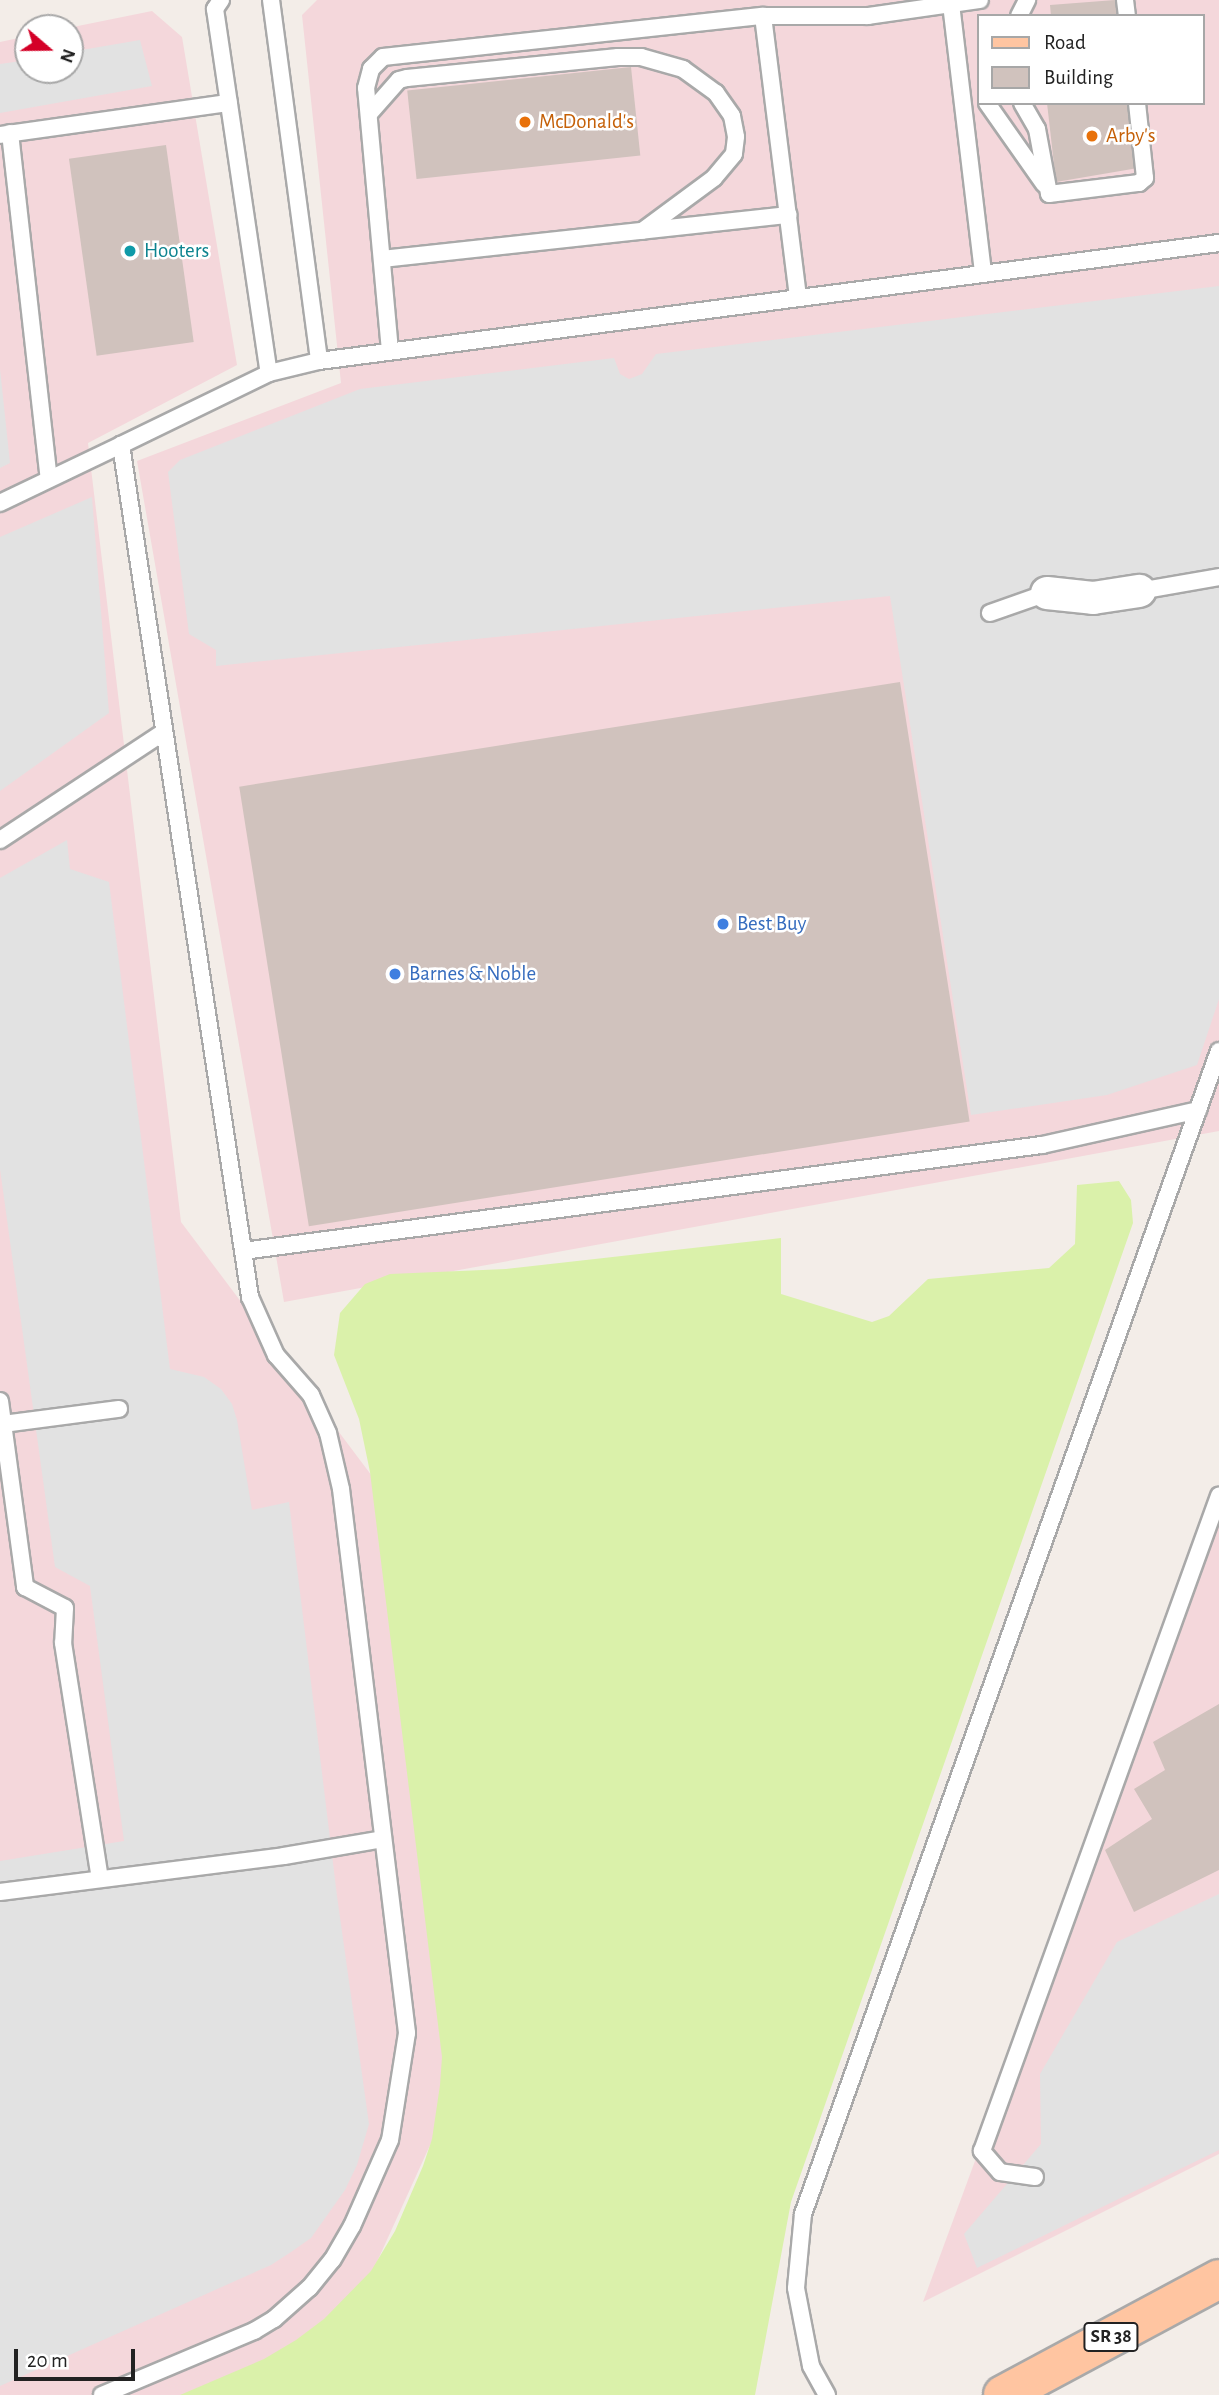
<!DOCTYPE html>
<style>
body{margin:0}
#map{position:relative;width:1219px;height:2395px;overflow:hidden;background:#f3ede8;font-family:"Alegreya Sans",sans-serif}
div>[style]{position:absolute}
.commercial>*{inset:0;background:#f4d7db}
.grass>*{inset:0;background:#daf1aa}
.parking>*{inset:0;background:#e2e2e2}
.building>*{inset:0;background:#d0c2bd;transform-origin:0 0}
.roads{filter:drop-shadow(2px 0 #a9a9a9) drop-shadow(-2px 0 #a9a9a9) drop-shadow(0 2px #a9a9a9) drop-shadow(0 -2px #a9a9a9)}
.lane>*{height:16px;margin:-8px;padding:0 8px;transform-origin:8px;border-radius:8px;background:#fff}
.street>*{height:32px;margin:-16px;padding:0 16px;transform-origin:16px;border-radius:16px;background:#fff}
.primary>*{height:38px;margin:-19px;padding:0 19px;transform-origin:19px;border-radius:19px;background:#ffc5a1}
.dots>*{width:19px;height:19px;translate:-50% -50%;box-sizing:border-box;border:4px solid #fff;border-radius:50%}
span{translate:-50% -50%;white-space:nowrap;text-align:center;line-height:1.15;-webkit-text-stroke:5px #fff;paint-order:stroke}
.shield-label span{padding:2px 5px;background:#fff;border:2px solid;border-radius:5px;-webkit-text-stroke-width:0}
.shield-label{font-size:19px;color:#222;font-weight:700}
.food-label{font-size:21px;color:#c56008}
.left{translate:0 -50%;text-align:left}
.culture-label{font-size:21px;color:#0d838f}
.shop-label{font-size:21px;color:#366cbe}
.legend{position:absolute;left:977px;top:14px;width:228px;height:91px;box-sizing:border-box;background:#fff;border:2px solid #a7a7a7;margin:0;padding:9px 12px;list-style:none;font-size:21px;color:#222}
.legend li{display:flex;align-items:center;gap:14px;height:35px}
.legend b{width:35px;border:2px solid #a7a7a7}
.north{position:absolute;left:14px;top:14px;width:70px;height:70px;box-sizing:border-box;background:#fff;border:2px solid #a7a7a7;border-radius:50%;rotate:110deg;font-size:19px;font-weight:700;line-height:28px;text-align:center;color:#222}
.north::after{content:'';display:block;margin:auto;width:24px;height:32px;background:#d40027;clip-path:polygon(50% 0,100% 100%,50% 72%,0 100%)}
.scale{position:absolute;left:14px;top:2349px;width:121px;height:32px;box-sizing:border-box;border:4px solid #222;border-top:0;padding-left:9px;font-size:21px;line-height:24px;white-space:nowrap;color:#222;-webkit-text-stroke:5px #fff;paint-order:stroke}
</style>
<div id="map">
<div class="commercial">
<i style="clip-path:polygon(evenodd,317px 0,1219px 0,1219px 1131px,284px 1302px,137px 461px,341px 383px,302px 15px,317px 0,979px 16px,1203px 16px,1203px 103px,979px 103px,979px 16px)"></i>
<i style="clip-path:polygon(152px 11px,182px 37px,237px 365px,88px 443px,181px 1222px,396px 1508px,461px 2077px,336px 2352px,238px 2395px,0 2395px,0 42px,28px 36px,28px 70px,70px 70px,68px 28px)"></i>
<i style="clip-path:polygon(1219px 1499px,1219px 2154px,923px 2302px)"></i>
</div>
<div class="grass">
<i style="clip-path:polygon(1119px 1181px,1131px 1200px,1133px 1223px,791px 2202px,755px 2395px,180px 2395px,264px 2359px,296px 2340px,324px 2319px,371px 2271px,395px 2231px,423px 2166px,432px 2139px,440px 2085px,442px 2057px,370px 1472px,359px 1419px,334px 1355px,340px 1313px,365px 1284px,390px 1274px,506px 1269px,781px 1238px,781px 1294px,872px 1322px,889px 1316px,928px 1279px,1049px 1268px,1075px 1244px,1077px 1185px)"></i>
</div>
<div class="parking">
<i style="clip-path:polygon(140px 40px,152px 86px,0 113px,0 64px,28px 60px,28px 70px,70px 70px,70px 52px)"></i>
<i style="clip-path:polygon(1219px 286px,1219px 999px,1197px 1065px,1107px 1095px,971px 1115px,890px 596px,216px 666px,216px 650px,189px 634px,168px 472px,180px 460px,360px 389px,614px 358px,620px 374px,629px 379px,642px 374px,656px 354px)"></i>
<i style="clip-path:polygon(0 369px,10px 463px,0 468px)"></i>
<i style="clip-path:polygon(92px 497px,109px 713px,0 791px,0 537px)"></i>
<i style="clip-path:polygon(67px 840px,70px 869px,109px 882px,170px 1369px,204px 1377px,221px 1389px,232px 1404px,237px 1420px,252px 1510px,289px 1502px,337px 1896px,369px 2124px,357px 2165px,345px 2190px,311px 2238px,291px 2252px,271px 2265px,0 2386px,0 1861px,124px 1841px,90px 1586px,55px 1567px,0 1169px,0 878px)"></i>
<i style="clip-path:polygon(1219px 1894px,1219px 2150px,977px 2268px,964px 2234px,1041px 2144px,1040px 2074px,1117px 1942px)"></i>
</div>
<div class="building">
<i style="clip-path:polygon(1115px 0,1117px 16px,1051px 16px,1050px 5px)"></i>
<i style="left:631px;top:67px;width:89px;height:225px;rotate:84deg"></i>
<i style="clip-path:polygon(1047px 103px,1129px 103px,1138px 168px,1056px 182px)"></i>
<i style="left:166px;top:145px;width:199px;height:98px;rotate:82deg"></i>
<i style="left:900px;top:682px;width:445px;height:669px;rotate:81deg"></i>
<i style="clip-path:polygon(1219px 1704px,1219px 1870px,1134px 1912px,1105px 1850px,1152px 1819px,1134px 1789px,1165px 1770px,1153px 1742px)"></i>
</div>
<div class="roads">
<div class="lane">
<i style="left:221px;top:0;width:11px;rotate:124deg"></i>
<i style="left:215px;top:9px;width:368px;rotate:81.6deg"></i>
<i style="left:271px;top:0;width:364px;rotate:82.4deg"></i>
<i style="left:1125px;top:0;width:16px;rotate:83deg"></i>
<i style="left:951px;top:4px;width:272px;rotate:83.2deg"></i>
<i style="left:763px;top:16px;width:284px;rotate:82.9deg"></i>
<i style="left:1019px;top:16px;width:18px;rotate:-63deg"></i>
<i style="left:987px;top:103px;width:99px;rotate:54.9deg"></i>
<i style="left:1022px;top:103px;width:30px;rotate:60deg"></i>
<i style="left:1037px;top:129px;width:66px;rotate:79.5deg"></i>
<i style="left:1049px;top:194px;width:91px;rotate:-7deg"></i>
<i style="left:1139px;top:183px;width:8px;rotate:-40deg"></i>
<i style="left:1145px;top:178px;width:75px;rotate:-96.1deg"></i>
<i style="left:369px;top:114px;width:45px;rotate:-48.6deg"></i>
<i style="left:399px;top:80px;width:8px;rotate:-14deg"></i>
<i style="left:407px;top:78px;width:212px;rotate:-5.7deg"></i>
<i style="left:618px;top:57px;width:23px"></i>
<i style="left:641px;top:57px;width:44px;rotate:15.9deg"></i>
<i style="left:683px;top:69px;width:41px;rotate:36deg"></i>
<i style="left:716px;top:93px;width:28px;rotate:55deg"></i>
<i style="left:732px;top:116px;width:21px;rotate:79deg"></i>
<i style="left:736px;top:137px;width:17px;rotate:97deg"></i>
<i style="left:734px;top:154px;width:31px;rotate:130deg"></i>
<i style="left:714px;top:178px;width:89px;rotate:143.6deg"></i>
<i style="left:10px;top:133px;width:347px;rotate:83.6deg"></i>
<i style="left:0;top:135px;width:231px;rotate:-8deg"></i>
<i style="left:382px;top:259px;width:409px;rotate:-6.2deg"></i>
<i style="left:390px;top:351px;width:264px;rotate:-95.2deg"></i>
<i style="left:366px;top:88px;width:20px;rotate:-75deg"></i>
<i style="left:371px;top:69px;width:17px;rotate:-45deg"></i>
<i style="left:383px;top:57px;width:382px;rotate:-6.2deg"></i>
<i style="left:763px;top:16px;width:105px"></i>
<i style="left:868px;top:16px;width:113px;rotate:-8.1deg"></i>
<i style="left:121px;top:445px;width:165px;rotate:-25.9deg"></i>
<i style="left:269px;top:373px;width:51px;rotate:-13.5deg"></i>
<i style="left:319px;top:361px;width:908px;rotate:-7.47deg"></i>
<i style="left:0;top:503px;width:134px;rotate:-25.6deg"></i>
<i style="left:121px;top:445px;width:862px;rotate:81.39deg"></i>
<i style="left:250px;top:1297px;width:64px;rotate:65.9deg"></i>
<i style="left:276px;top:1355px;width:53px;rotate:48.8deg"></i>
<i style="left:311px;top:1395px;width:42px;rotate:65.9deg"></i>
<i style="left:328px;top:1433px;width:57px;rotate:76.9deg"></i>
<i style="left:341px;top:1489px;width:548px;rotate:83.08deg"></i>
<i style="left:407px;top:2033px;width:108px;rotate:99deg"></i>
<i style="left:390px;top:2140px;width:94px;rotate:113.8deg"></i>
<i style="left:352px;top:2226px;width:39px;rotate:120deg"></i>
<i style="left:332px;top:2260px;width:36px;rotate:129deg"></i>
<i style="left:309px;top:2288px;width:47px;rotate:138.5deg"></i>
<i style="left:274px;top:2319px;width:23px;rotate:149deg"></i>
<i style="left:254px;top:2331px;width:165px;rotate:157.2deg"></i>
<i style="left:1139px;top:591px;width:81px;rotate:-9.9deg"></i>
<i style="left:990px;top:613px;width:60px;rotate:-19.3deg"></i>
<i style="left:0;top:840px;width:196px;rotate:-33.4deg"></i>
<i style="left:243px;top:1251px;width:806px;rotate:-7.56deg"></i>
<i style="left:1042px;top:1145px;width:160px;rotate:-12.6deg"></i>
<i style="left:0;top:1401px;width:188px;rotate:82.3deg"></i>
<i style="left:25px;top:1587px;width:45px;rotate:27.7deg"></i>
<i style="left:65px;top:1608px;width:35px;rotate:93deg"></i>
<i style="left:63px;top:1643px;width:238px;rotate:81.1deg"></i>
<i style="left:3px;top:1424px;width:117px;rotate:-7.4deg"></i>
<i style="left:0;top:1892px;width:286px;rotate:-7.2deg"></i>
<i style="left:284px;top:1856px;width:100px;rotate:-9.7deg"></i>
<i style="left:1035px;top:2177px;width:35px;rotate:-172deg"></i>
<i style="left:1000px;top:2172px;width:28px;rotate:-131deg"></i>
<i style="left:982px;top:2151px;width:697px;rotate:-70.11deg"></i>
<i style="left:827px;top:2395px;width:33px;rotate:-119deg"></i>
<i style="left:811px;top:2366px;width:79px;rotate:-100.9deg"></i>
<i style="left:796px;top:2288px;width:74px;rotate:-84.6deg"></i>
<i style="left:803px;top:2214px;width:1235px;rotate:-70.32deg"></i>
</div>
<div class="street">
<i style="left:1047px;top:593px;width:46px;rotate:6.2deg"></i>
<i style="left:1093px;top:598px;width:47px;rotate:-8.7deg"></i>
</div>
<div class="primary">
<i style="left:1003px;top:2395px;width:245px;rotate:-28.2deg"></i>
</div>
</div>
<div class="dots">
<i style="left:525px;top:122px;background:#e8710a"></i>
<i style="left:1092px;top:136px;background:#e8710a"></i>
<i style="left:130px;top:251px;background:#0f9aa8"></i>
<i style="left:723px;top:924px;background:#3f7fe0"></i>
<i style="left:395px;top:974px;background:#3f7fe0"></i>
</div>
<div class="shield-label">
<span style="left:1111px;top:2337px">SR 38</span>
</div>
<div class="food-label">
<span class="left" style="left:539px;top:122px">McDonald's</span>
<span class="left" style="left:1106px;top:136px">Arby's</span>
</div>
<div class="culture-label">
<span class="left" style="left:144px;top:251px">Hooters</span>
</div>
<div class="shop-label">
<span class="left" style="left:737px;top:924px">Best Buy</span>
<span class="left" style="left:409px;top:974px">Barnes &amp; Noble</span>
</div>
<ul class="legend">
<li><b style="height:9px;background:#ffc5a1"></b>Road</li>
<li><b style="height:19px;background:#d0c2bd"></b>Building</li>
</ul>
<div class="north">N</div>
<div class="scale">20 m</div>
</div>
